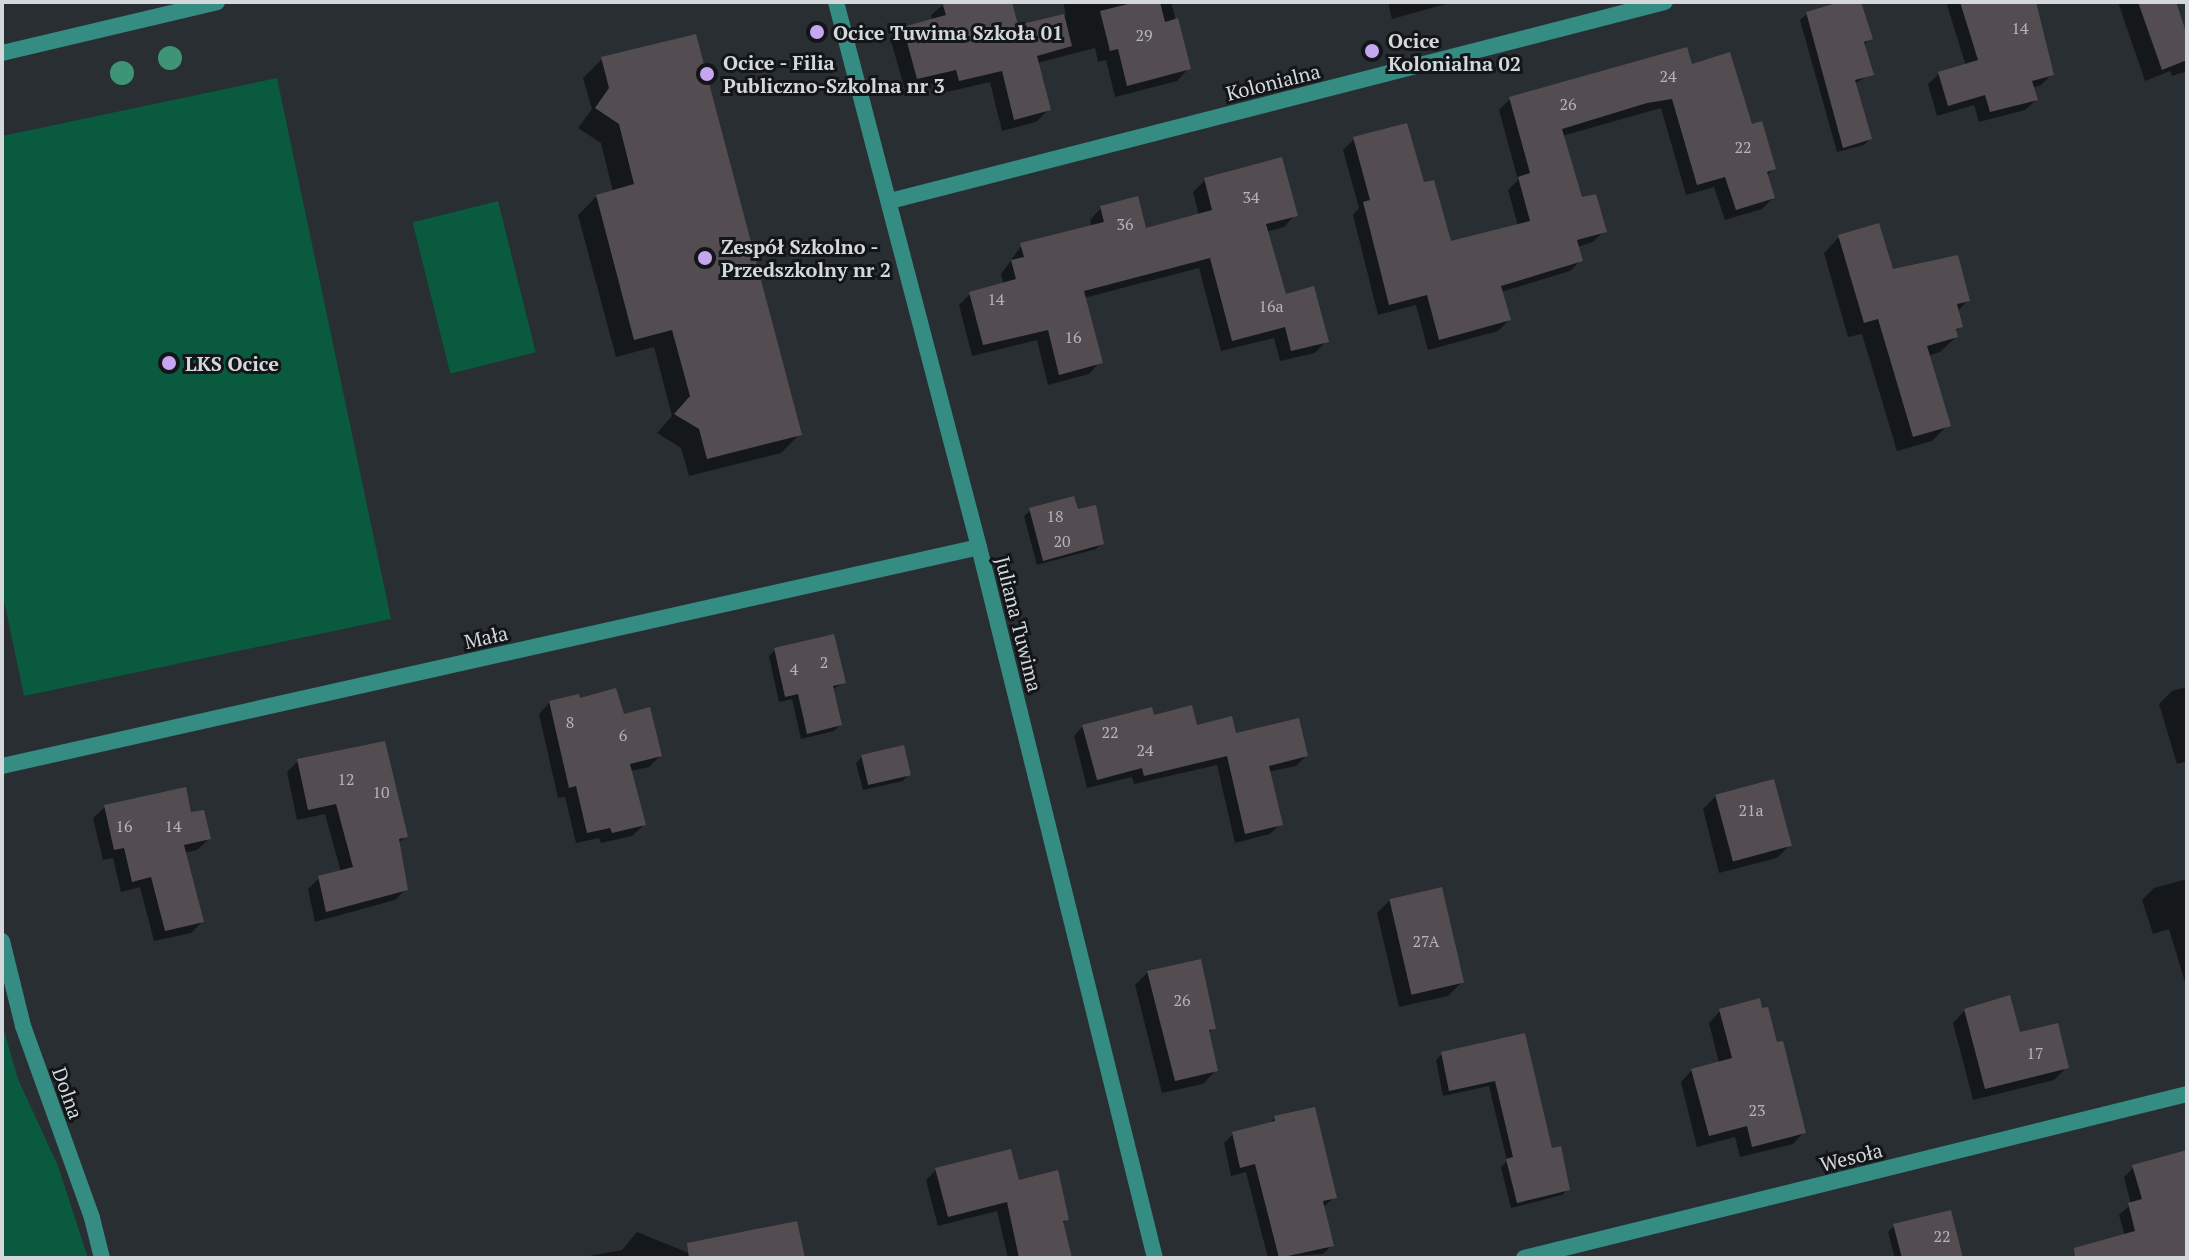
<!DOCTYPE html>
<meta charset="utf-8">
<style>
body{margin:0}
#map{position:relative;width:2189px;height:1260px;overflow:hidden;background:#292e33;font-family:"PT Serif",serif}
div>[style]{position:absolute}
.green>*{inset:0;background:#095a3e;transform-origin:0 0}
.shadow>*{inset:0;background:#0007}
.building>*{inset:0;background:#534d52;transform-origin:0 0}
.street>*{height:16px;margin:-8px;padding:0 8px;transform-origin:8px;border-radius:8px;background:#358c82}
.trees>*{width:24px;height:24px;margin:-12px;border-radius:50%;background:#3d9476}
.dots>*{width:22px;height:22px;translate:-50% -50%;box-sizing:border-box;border:4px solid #131618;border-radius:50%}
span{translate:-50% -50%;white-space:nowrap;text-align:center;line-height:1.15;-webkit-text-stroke:6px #131618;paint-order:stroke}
.number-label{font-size:16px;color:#b4b5b9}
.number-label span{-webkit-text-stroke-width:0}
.poi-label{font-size:20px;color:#d4d8db;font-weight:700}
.left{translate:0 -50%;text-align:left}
.street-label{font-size:20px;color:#d4d8db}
.frame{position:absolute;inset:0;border:4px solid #d4d8db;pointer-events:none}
</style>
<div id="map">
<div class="green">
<i style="clip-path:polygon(277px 78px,391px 619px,24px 696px,2px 591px,2px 136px)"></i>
<i style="left:498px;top:201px;width:156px;height:88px;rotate:76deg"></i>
<i style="clip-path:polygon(2px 1024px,18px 1079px,58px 1166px,88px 1258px,2px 1258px)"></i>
</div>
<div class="shadow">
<i style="clip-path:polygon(1010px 2px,1016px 28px,1066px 15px,1063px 2px,1171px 2px,1189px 68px,1177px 81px,1115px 97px,1106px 60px,1098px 62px,1095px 48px,1037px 63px,1049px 109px,1036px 122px,1002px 131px,990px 82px,947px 92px,944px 81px,905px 90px,891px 41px,904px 29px,932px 21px,931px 15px,946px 2px)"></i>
<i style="clip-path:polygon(1388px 2px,1453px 2px,1392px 19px)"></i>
<i style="clip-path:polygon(1847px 2px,1859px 2px,1871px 38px,1865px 44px,1871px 74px,1854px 84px,1870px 139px,1864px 145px,1837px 152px,1800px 20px,1807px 14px)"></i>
<i style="clip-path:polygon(1946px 2px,2033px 2px,2052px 74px,2041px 85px,2032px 88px,2036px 100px,2025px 110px,1979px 122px,1974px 105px,1937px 116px,1928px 84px,1939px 74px,1966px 66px)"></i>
<i style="clip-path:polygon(2118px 2px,2174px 2px,2184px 33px,2187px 32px,2187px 71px,2172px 76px,2170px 71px,2145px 81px)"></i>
<i style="clip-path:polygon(602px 59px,800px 434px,781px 453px,689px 476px,681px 448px,657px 433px,672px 416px,654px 347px,616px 357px,578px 215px,597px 196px,613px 192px,601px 143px,578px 128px,592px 109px,583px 78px)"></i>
<i style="clip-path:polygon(1691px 66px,1751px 127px,1774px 169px,1766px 176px,1773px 198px,1762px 209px,1725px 220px,1714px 187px,1686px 195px,1661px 108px,1562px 136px,1580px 200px,1604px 231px,1593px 242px,1577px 247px,1581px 260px,1570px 271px,1501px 292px,1509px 320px,1498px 331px,1428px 350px,1416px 305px,1378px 315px,1353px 215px,1359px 208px,1343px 150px,1354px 139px,1422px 184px,1450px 244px,1518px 226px,1508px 190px,1518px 180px,1499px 110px,1510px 99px)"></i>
<i style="clip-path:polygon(1205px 180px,1295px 215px,1284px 227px,1266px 232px,1284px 296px,1326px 341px,1315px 353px,1280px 361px,1274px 338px,1221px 351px,1199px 268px,1084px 298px,1100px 362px,1089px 374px,1048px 385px,1037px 340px,972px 356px,959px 305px,970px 294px,1004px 285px,1001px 274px,1022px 245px,1092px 227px,1090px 220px,1101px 208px,1145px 230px,1199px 216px,1193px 192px)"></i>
<i style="clip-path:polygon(1839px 237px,1891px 272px,1968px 300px,1957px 312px,1961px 326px,1955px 332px,1956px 337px,1940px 352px,1928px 356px,1948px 425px,1932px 441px,1897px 451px,1862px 334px,1848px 337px,1824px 253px)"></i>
<i style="clip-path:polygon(1031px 510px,1076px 512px,1102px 543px,1096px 549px,1037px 565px,1024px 516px)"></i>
<i style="clip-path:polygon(775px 650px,844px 682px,832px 690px,840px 725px,834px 731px,801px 739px,792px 699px,779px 702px,769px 656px)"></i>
<i style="clip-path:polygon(2187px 687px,2187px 761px,2177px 764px,2159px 704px,2172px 691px)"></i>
<i style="clip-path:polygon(578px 700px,622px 716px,660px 756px,649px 767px,630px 771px,644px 825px,632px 836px,601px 843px,599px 838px,576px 843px,565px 797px,558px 798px,539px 714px,550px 702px)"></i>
<i style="clip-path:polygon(1152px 717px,1306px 756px,1296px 766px,1268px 772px,1280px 824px,1270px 834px,1235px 843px,1217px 765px,1134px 784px,1132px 777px,1087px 788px,1074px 736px,1083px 726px)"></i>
<i style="clip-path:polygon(862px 757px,909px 774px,903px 781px,863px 790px,856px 763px)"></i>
<i style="clip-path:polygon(298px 761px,406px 836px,398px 844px,406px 889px,395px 900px,315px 922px,308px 889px,319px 878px,341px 872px,325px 814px,297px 820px,287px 772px)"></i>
<i style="clip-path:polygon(1716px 796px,1790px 845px,1777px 858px,1719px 873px,1703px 809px)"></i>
<i style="clip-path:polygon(105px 807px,189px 815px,209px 839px,197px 850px,184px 853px,202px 922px,191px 933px,154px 941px,140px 887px,121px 892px,113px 858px,103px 860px,93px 818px)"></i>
<i style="clip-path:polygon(2187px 879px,2187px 989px,2169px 929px,2153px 934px,2142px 900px,2154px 888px)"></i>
<i style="clip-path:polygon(1390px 900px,1461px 983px,1448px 996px,1399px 1007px,1377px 913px)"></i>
<i style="clip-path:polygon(1148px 972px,1214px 1028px,1208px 1034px,1216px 1070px,1203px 1084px,1162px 1093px,1135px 985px)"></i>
<i style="clip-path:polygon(1965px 1010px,2019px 1034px,2066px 1068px,2054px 1080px,1973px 1100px,1953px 1023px)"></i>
<i style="clip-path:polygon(1720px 1011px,1804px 1132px,1793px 1144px,1740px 1157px,1735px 1137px,1697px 1147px,1681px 1082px,1692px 1070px,1719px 1063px,1709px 1023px)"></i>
<i style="clip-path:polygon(1523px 1036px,1551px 1151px,1568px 1189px,1562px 1195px,1511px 1208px,1501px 1167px,1507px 1161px,1489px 1086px,1443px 1096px,1436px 1060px,1442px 1054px)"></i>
<i style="clip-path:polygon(1275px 1118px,1335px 1197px,1323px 1207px,1332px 1245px,1323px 1254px,1268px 1258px,1246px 1172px,1231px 1176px,1224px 1143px,1233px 1134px,1268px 1125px)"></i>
<i style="clip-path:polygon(2187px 1159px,2187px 1258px,2072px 1258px,2082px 1248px,2125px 1236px,2119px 1215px,2131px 1204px,2124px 1177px,2134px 1167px)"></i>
<i style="clip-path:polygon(936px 1170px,1018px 1183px,1067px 1219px,1062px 1224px,1070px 1258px,1008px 1258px,997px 1211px,938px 1226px,926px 1180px)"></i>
<i style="clip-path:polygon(1894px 1226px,1962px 1258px,1895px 1258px,1888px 1232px)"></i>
<i style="clip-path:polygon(637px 1232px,701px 1258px,578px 1258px,622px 1250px)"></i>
</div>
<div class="building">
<i style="clip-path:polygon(942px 2px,1012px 2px,1018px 25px,1064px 14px,1072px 46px,1037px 56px,1051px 110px,1014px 120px,1002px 71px,959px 81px,956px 70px,917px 79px,903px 27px,946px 15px)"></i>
<i style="clip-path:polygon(1136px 2px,1160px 2px,1165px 22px,1178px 18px,1191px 69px,1127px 86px,1118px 49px,1110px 51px,1100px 11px)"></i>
<i style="clip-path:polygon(1840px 2px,1861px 2px,1873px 39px,1864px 42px,1874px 75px,1855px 80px,1872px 139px,1843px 148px,1806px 12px)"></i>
<i style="clip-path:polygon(1960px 2px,2036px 2px,2054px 75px,2032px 81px,2038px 100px,1990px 112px,1985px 95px,1948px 106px,1938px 72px,1978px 60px)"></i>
<i style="clip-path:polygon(2138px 2px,2176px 2px,2187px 35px,2187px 60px,2162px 70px)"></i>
<i style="clip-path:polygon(696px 34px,802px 435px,707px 459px,699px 429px,674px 414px,690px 396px,672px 330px,634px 340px,596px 195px,634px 184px,619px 124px,595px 108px,609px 88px,601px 57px)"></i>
<i style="clip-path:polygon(1687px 47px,1692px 64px,1730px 52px,1752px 124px,1762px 121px,1776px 169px,1767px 172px,1775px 198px,1736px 210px,1725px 177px,1697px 185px,1672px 99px,1647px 103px,1562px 129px,1582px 197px,1596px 194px,1607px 232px,1577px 240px,1583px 261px,1501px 286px,1511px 320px,1439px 340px,1427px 295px,1389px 305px,1363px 202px,1370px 200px,1353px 137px,1407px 123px,1424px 182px,1434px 180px,1451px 241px,1530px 221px,1518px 177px,1530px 173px,1509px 97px)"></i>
<i style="clip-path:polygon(1282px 157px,1298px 216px,1266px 224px,1286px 294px,1314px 286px,1329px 342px,1291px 351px,1285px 327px,1232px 341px,1210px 258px,1084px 291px,1103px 363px,1059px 375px,1048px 330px,983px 345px,969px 292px,1016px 279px,1011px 260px,1024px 257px,1020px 243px,1104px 222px,1100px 206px,1138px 196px,1146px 228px,1212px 210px,1204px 178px)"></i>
<i style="clip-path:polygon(1879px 223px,1893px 269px,1958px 255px,1970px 301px,1957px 304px,1963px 327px,1956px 329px,1958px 337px,1927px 346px,1951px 426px,1913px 437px,1878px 319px,1864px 323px,1838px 235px)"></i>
<i style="clip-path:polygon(1074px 496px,1078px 509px,1096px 505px,1104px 544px,1043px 561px,1029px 508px)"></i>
<i style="clip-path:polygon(834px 634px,846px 683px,833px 686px,842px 725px,807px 734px,798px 694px,785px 697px,774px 648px)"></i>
<i style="clip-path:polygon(616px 688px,624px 714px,650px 707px,662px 756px,630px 764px,646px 825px,612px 833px,610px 828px,587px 833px,576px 786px,569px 788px,549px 701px,579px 694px,580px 698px)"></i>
<i style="clip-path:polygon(1192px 705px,1197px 725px,1232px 716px,1236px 733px,1299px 718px,1308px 756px,1269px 766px,1283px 825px,1245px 834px,1227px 756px,1144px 776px,1142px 768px,1097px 780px,1082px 725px,1152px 707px,1154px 715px)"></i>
<i style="clip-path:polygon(385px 741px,408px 837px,399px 839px,408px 890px,326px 912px,318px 876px,353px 867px,336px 804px,308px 810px,297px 759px)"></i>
<i style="left:904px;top:745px;width:31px;height:44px;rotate:77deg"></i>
<i style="left:1774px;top:779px;width:69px;height:61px;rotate:75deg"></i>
<i style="clip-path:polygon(186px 787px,191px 812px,204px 810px,211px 839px,184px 845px,204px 922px,165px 931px,151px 877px,132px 882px,124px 848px,114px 850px,104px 805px)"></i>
<i style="left:1442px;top:887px;width:98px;height:54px;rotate:77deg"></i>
<i style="clip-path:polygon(1201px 959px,1216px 1029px,1209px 1030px,1218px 1071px,1175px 1081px,1147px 971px)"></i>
<i style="clip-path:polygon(2010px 995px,2020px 1032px,2058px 1023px,2069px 1068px,1985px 1089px,1964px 1009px)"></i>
<i style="clip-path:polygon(1760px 998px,1762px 1008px,1768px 1007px,1777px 1042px,1783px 1041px,1806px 1133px,1752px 1147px,1747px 1126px,1709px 1136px,1691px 1069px,1732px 1058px,1719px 1009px)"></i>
<i style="clip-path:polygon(1525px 1033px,1552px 1148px,1561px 1146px,1570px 1190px,1517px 1203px,1506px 1159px,1513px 1157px,1495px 1081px,1449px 1091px,1441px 1052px)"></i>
<i style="clip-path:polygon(1315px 1107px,1337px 1198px,1323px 1201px,1334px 1246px,1279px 1258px,1255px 1164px,1240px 1168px,1232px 1132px,1275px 1121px,1274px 1116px)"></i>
<i style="clip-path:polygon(1011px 1149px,1019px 1180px,1058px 1170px,1069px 1220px,1063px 1221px,1072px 1258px,1019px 1258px,1007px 1202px,948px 1217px,935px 1168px)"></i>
<i style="clip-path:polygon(2187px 1150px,2187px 1258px,2075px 1258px,2074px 1248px,2135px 1231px,2128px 1203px,2142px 1199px,2132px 1165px)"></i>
<i style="clip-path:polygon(1951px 1210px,1963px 1258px,1902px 1258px,1893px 1224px)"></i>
<i style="clip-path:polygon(797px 1221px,805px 1258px,689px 1258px,687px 1243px)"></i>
</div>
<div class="street">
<i style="left:836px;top:2px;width:563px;rotate:75.3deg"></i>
<i style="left:979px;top:547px;width:732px;rotate:76.1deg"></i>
<i style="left:2px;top:53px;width:221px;rotate:-13.3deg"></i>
<i style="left:890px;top:201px;width:800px;rotate:-14.4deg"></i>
<i style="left:2px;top:766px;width:1001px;rotate:-12.63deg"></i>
<i style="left:2px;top:941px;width:88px;rotate:76.1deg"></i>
<i style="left:23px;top:1026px;width:204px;rotate:70.2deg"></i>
<i style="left:92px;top:1218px;width:41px;rotate:76deg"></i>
<i style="left:1524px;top:1258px;width:683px;rotate:-13.89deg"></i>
</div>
<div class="trees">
<i style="left:170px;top:58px"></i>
<i style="left:122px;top:73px"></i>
</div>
<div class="dots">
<i style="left:817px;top:32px;background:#c6a6f0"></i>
<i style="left:1372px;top:51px;background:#c6a6f0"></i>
<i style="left:707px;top:74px;background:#c6a6f0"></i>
<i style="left:705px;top:258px;background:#c6a6f0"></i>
<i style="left:169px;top:363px;background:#c6a6f0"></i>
</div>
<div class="number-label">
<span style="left:2020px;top:28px">14</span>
<span style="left:1144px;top:35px">29</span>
<span style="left:1668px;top:76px">24</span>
<span style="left:1568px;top:104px">26</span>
<span style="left:1743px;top:147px">22</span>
<span style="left:1251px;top:197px">34</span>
<span style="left:1125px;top:224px">36</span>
<span style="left:996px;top:299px">14</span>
<span style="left:1271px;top:306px">16a</span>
<span style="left:1073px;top:337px">16</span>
<span style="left:1055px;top:516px">18</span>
<span style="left:1062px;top:541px">20</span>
<span style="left:824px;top:662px">2</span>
<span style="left:794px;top:669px">4</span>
<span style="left:570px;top:722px">8</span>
<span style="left:1110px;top:732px">22</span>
<span style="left:623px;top:735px">6</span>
<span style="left:1145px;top:750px">24</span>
<span style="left:346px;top:779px">12</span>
<span style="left:381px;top:792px">10</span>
<span style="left:1751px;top:810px">21a</span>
<span style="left:124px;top:826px">16</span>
<span style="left:173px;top:826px">14</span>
<span style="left:1426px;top:941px">27A</span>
<span style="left:1182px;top:1000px">26</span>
<span style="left:2035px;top:1053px">17</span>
<span style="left:1757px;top:1110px">23</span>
<span style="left:1942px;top:1236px">22</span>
</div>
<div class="poi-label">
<span class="left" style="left:833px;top:32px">Ocice Tuwima Szkoła 01</span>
<span class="left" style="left:1388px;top:52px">Ocice<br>Kolonialna 02</span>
<span class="left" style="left:723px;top:74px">Ocice - Filia<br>Publiczno-Szkolna nr 3</span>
<span class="left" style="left:721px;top:258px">Zespół Szkolno -<br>Przedszkolny nr 2</span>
<span class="left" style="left:185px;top:363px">LKS Ocice</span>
</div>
<div class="street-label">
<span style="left:1273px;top:82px;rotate:-14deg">Kolonialna</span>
<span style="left:1019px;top:624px;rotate:76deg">Juliana Tuwima</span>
<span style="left:486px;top:637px;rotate:-13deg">Mała</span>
<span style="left:68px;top:1093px;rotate:70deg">Dolna</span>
<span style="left:1851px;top:1157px;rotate:-14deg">Wesoła</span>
</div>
<div class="frame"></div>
</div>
